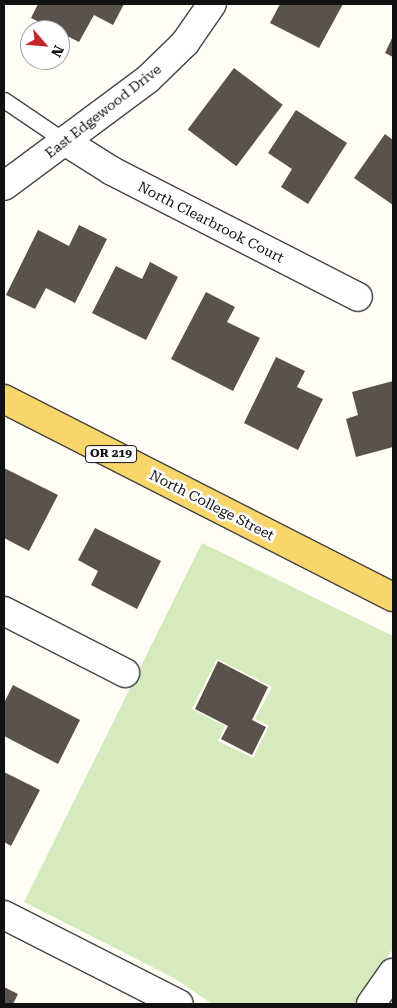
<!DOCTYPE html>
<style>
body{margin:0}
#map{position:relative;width:397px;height:1008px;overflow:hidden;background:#fffdf5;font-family:"Roboto Serif",serif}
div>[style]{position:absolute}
.green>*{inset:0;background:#d5ebbd}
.building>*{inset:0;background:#5a524d;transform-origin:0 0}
.roads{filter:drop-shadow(1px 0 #444) drop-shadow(-1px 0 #444) drop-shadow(0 1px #444) drop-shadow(0 -1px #444)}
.lane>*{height:15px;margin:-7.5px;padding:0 7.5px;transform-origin:7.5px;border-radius:7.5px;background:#fff}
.street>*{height:28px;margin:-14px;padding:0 14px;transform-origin:14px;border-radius:14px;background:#fff}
.primary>*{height:28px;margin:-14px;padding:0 14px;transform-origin:14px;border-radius:14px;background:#f9d66b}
span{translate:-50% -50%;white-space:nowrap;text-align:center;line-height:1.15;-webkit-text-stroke:5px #fff;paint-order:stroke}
.shield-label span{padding:1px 4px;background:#fff;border:1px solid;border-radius:4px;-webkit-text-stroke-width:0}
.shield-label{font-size:12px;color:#111;font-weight:700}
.street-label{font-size:14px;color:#111}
.frame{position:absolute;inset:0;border:5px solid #111;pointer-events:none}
.north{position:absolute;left:20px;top:20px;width:50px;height:50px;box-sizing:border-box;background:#fff;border:1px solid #a0a0a0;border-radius:50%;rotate:117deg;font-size:14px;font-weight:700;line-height:20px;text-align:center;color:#111}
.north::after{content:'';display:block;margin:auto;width:18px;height:22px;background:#c4262e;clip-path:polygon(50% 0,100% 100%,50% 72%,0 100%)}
</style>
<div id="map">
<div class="green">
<i style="clip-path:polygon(evenodd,202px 543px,393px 636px,393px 949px,353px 1004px,212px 1004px,174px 978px,24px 902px,202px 543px,217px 659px,272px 687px,255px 719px,269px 726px,253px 758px,218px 741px,225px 726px,192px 709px,217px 659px)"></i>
</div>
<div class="building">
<i style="clip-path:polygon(38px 4px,124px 4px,113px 25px,94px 15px,79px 42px,31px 18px)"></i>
<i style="clip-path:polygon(280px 4px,343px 4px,319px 48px,270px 23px)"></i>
<i style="clip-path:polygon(393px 36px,393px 57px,385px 53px)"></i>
<i style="left:234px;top:68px;width:61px;height:77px;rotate:37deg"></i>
<i style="clip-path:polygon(296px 110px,347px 143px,308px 204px,281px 187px,292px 169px,268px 153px)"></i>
<i style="clip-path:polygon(385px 134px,393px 140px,393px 205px,354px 178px)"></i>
<i style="clip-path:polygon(79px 225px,107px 239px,75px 303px,46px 288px,35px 309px,6px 295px,38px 230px,69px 246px)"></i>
<i style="clip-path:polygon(150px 262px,178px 277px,146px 340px,92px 313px,116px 266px,142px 279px)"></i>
<i style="clip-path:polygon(206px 292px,235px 307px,227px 322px,260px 338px,233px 391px,171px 359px)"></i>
<i style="clip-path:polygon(276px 357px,305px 371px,297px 387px,323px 399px,298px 450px,244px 423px)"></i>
<i style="clip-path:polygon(393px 381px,393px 447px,356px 457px,346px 419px,358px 415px,352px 392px)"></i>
<i style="clip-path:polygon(4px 468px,58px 495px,29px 551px,4px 538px)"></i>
<i style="clip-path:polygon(95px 528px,161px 561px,137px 609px,91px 585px,98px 571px,78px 560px)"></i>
<i style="clip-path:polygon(218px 661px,268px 687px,252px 720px,266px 727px,252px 755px,221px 739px,228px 726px,195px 709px)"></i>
<i style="clip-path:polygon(13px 685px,80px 720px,58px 764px,4px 736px,4px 703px)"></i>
<i style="clip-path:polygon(4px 772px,40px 790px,11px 846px,4px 842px)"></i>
<i style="clip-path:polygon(4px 987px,18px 994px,13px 1004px,4px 1004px)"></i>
</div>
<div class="roads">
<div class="lane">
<i style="left:4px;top:100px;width:75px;rotate:34.1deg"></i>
</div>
<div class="street">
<i style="left:66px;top:142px;width:54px;rotate:32.2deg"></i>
<i style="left:112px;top:171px;width:276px;rotate:27.1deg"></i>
<i style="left:4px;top:186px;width:179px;rotate:-36.6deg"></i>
<i style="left:148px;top:79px;width:52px;rotate:-44.2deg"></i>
<i style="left:185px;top:43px;width:47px;rotate:-55.3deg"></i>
<i style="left:4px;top:611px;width:136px;rotate:27.1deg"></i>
<i style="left:4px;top:915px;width:196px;rotate:27deg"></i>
<i style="left:371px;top:1004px;width:38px;rotate:-55deg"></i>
</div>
<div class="primary">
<i style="left:4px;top:399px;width:436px;rotate:27deg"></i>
</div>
</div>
<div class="shield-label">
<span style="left:111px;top:454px">OR 219</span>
</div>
<div class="street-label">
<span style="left:103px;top:111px;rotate:-38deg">East Edgewood Drive</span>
<span style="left:211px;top:222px;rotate:27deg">North Clearbrook Court</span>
<span style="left:212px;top:505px;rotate:27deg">North College Street</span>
</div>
<div class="frame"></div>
<div class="north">N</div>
</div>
